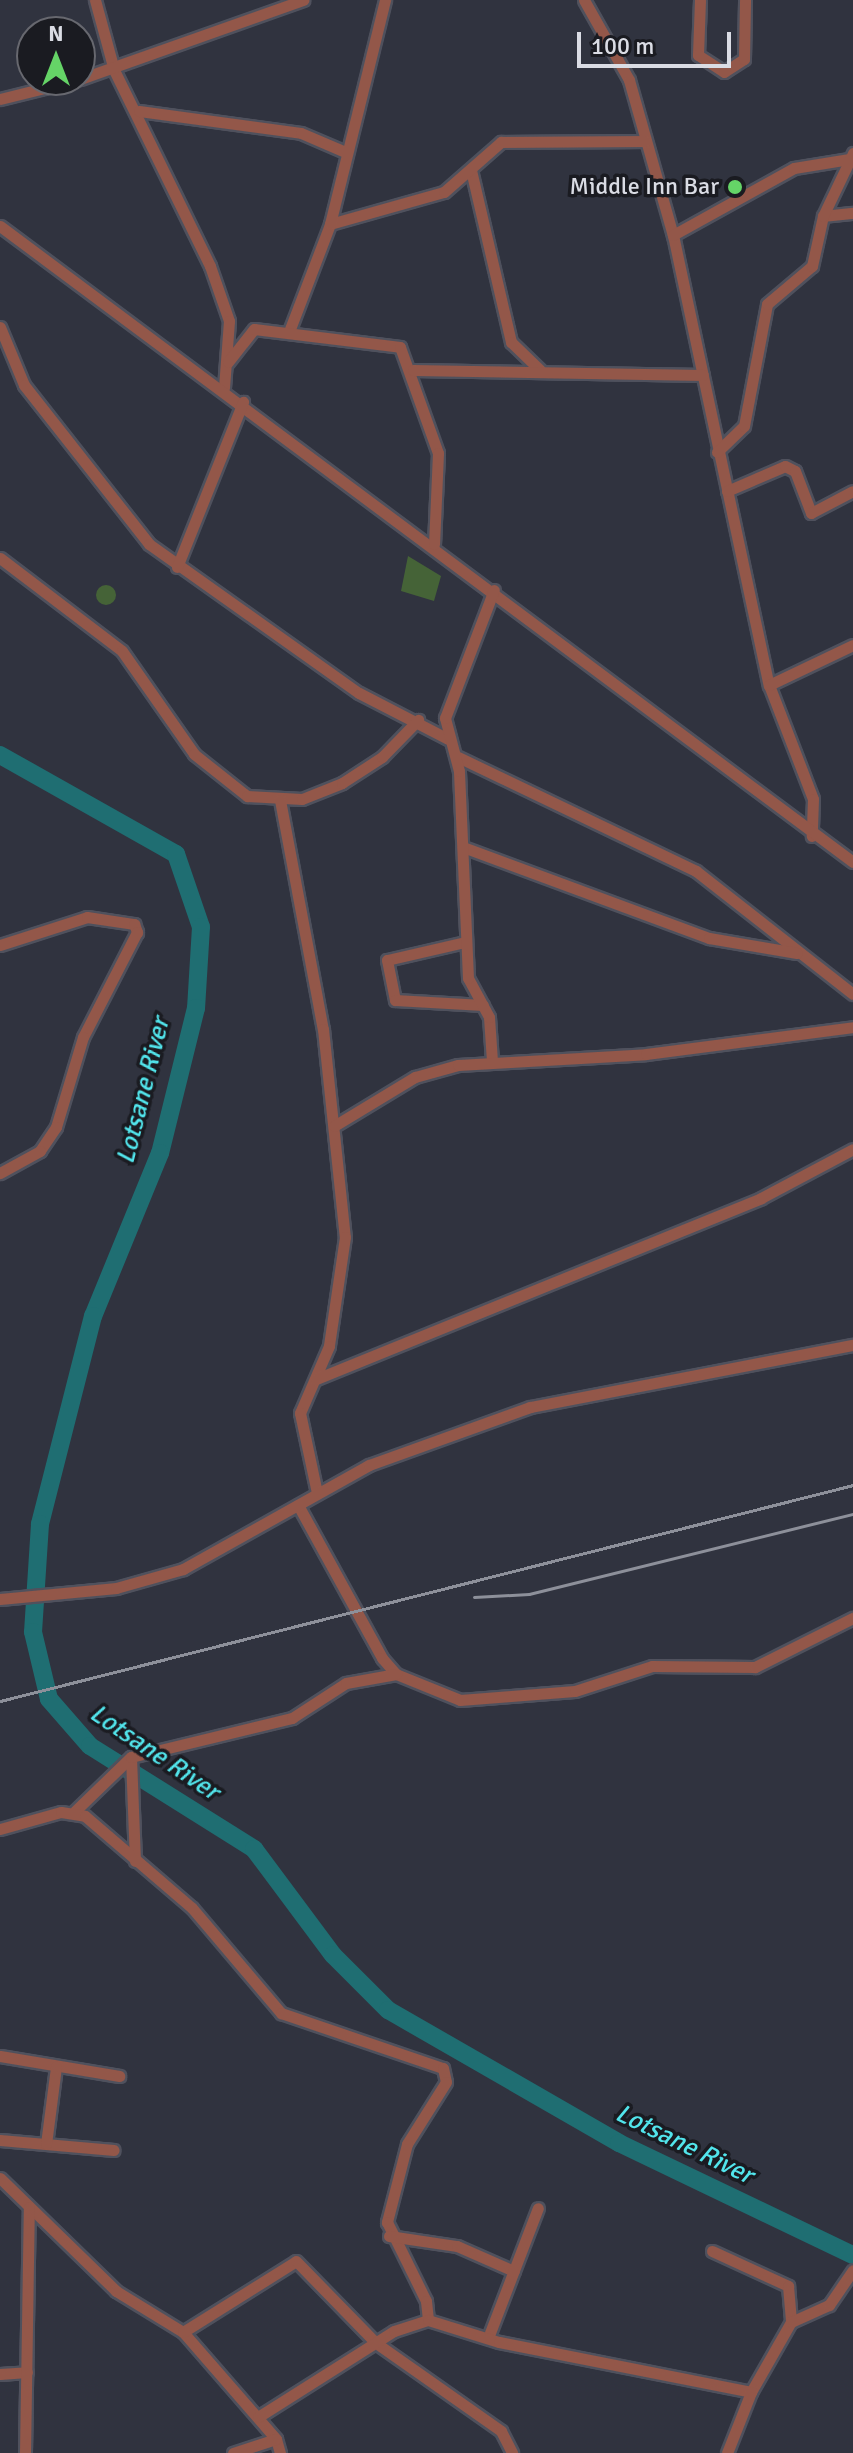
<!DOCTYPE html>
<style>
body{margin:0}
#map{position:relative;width:853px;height:2453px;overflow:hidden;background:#30333f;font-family:Signika,sans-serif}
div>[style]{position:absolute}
.green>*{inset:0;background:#456337}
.round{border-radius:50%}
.river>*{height:18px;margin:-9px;padding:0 9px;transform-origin:9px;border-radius:9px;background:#1f6e72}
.roads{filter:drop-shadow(2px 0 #4f515d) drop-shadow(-2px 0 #4f515d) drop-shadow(0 2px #4f515d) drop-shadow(0 -2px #4f515d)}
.minor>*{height:11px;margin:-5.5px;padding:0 5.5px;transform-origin:5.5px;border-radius:5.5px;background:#935749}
.rail>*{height:3px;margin:-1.5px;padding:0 1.5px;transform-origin:1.5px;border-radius:1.5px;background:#8d909a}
.dots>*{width:22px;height:22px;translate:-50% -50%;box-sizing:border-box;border:4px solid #1a1b21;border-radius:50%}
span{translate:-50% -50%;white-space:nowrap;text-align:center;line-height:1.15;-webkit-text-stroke:7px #1a1b21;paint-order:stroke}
.poi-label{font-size:24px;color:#dadce4}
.right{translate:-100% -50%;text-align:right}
.water-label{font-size:26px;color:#52e5ec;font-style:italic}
.north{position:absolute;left:16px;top:16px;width:80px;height:80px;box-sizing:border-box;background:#1a1b21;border:2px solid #67686f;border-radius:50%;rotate:0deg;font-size:22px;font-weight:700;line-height:32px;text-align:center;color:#dadce4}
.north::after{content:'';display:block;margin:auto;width:28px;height:36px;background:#65d467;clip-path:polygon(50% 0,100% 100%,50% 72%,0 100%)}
.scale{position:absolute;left:577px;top:32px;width:154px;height:36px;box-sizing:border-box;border:4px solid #dadce4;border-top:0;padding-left:10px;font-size:24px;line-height:28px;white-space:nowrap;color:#dadce4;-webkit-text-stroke:6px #1a1b21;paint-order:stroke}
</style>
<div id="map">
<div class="green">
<i style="clip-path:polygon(408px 556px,441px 576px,434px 601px,401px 591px)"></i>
<i class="round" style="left:96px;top:585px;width:20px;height:20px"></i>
</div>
<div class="river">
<i style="left:0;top:755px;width:202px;rotate:29.4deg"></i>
<i style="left:176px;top:854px;width:77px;rotate:71.1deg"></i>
<i style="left:201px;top:927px;width:81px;rotate:93.5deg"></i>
<i style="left:196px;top:1008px;width:149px;rotate:103.9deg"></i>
<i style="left:160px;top:1153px;width:176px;rotate:112.3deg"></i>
<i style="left:93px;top:1316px;width:215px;rotate:104.3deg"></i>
<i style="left:40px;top:1524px;width:108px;rotate:93.7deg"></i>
<i style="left:33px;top:1632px;width:69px;rotate:76.6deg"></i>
<i style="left:49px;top:1699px;width:62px;rotate:48.9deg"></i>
<i style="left:90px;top:1746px;width:194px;rotate:32.1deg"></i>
<i style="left:254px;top:1849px;width:132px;rotate:53.3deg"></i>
<i style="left:333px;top:1955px;width:78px;rotate:45deg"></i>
<i style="left:388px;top:2010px;width:267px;rotate:29.9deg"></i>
<i style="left:619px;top:2143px;width:259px;rotate:25.6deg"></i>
</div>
<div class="roads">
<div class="minor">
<i style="left:95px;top:0;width:73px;rotate:74.8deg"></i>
<i style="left:114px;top:70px;width:218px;rotate:63.9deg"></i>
<i style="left:210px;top:266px;width:58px;rotate:70.9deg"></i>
<i style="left:229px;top:321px;width:67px;rotate:94.3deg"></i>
<i style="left:584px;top:0;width:92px;rotate:60.6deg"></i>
<i style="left:629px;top:80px;width:161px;rotate:74.2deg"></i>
<i style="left:673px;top:235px;width:460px;rotate:78deg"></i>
<i style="left:769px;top:685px;width:122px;rotate:68.9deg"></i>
<i style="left:813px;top:799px;width:37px;rotate:92deg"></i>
<i style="left:700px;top:0;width:55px;rotate:92.1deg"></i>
<i style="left:698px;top:55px;width:31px;rotate:33deg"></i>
<i style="left:724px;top:72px;width:24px;rotate:-33deg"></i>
<i style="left:744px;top:59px;width:59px;rotate:-89deg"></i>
<i style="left:80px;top:79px;width:237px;rotate:-19.5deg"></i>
<i style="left:0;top:99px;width:78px;rotate:-14deg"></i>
<i style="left:139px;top:111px;width:163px;rotate:7.7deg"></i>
<i style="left:301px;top:133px;width:46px;rotate:23.2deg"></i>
<i style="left:471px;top:170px;width:177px;rotate:76.9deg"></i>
<i style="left:511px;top:342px;width:40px;rotate:44deg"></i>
<i style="left:823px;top:216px;width:30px;rotate:-6deg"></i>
<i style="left:330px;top:224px;width:118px;rotate:-15.7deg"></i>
<i style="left:444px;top:192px;width:76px;rotate:-41.3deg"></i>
<i style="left:501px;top:142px;width:144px;rotate:-0.4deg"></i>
<i style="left:0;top:226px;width:1064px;rotate:36.71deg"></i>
<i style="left:673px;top:235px;width:138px;rotate:-29deg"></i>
<i style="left:794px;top:168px;width:56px;rotate:-9.3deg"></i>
<i style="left:0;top:327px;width:63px;rotate:67.5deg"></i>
<i style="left:24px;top:385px;width:202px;rotate:51.8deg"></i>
<i style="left:149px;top:544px;width:257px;rotate:35.4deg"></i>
<i style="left:359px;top:693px;width:100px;rotate:27.3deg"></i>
<i style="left:290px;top:329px;width:112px;rotate:-69.1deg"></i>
<i style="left:330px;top:224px;width:231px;rotate:-76.2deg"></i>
<i style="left:228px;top:362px;width:42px;rotate:-51.8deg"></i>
<i style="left:254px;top:329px;width:147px;rotate:7deg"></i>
<i style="left:400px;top:347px;width:113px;rotate:70.3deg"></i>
<i style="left:438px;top:453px;width:91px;rotate:92.5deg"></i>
<i style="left:413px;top:370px;width:290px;rotate:1deg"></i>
<i style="left:717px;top:452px;width:37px;rotate:-44deg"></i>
<i style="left:744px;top:426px;width:124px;rotate:-79.3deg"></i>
<i style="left:767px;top:304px;width:59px;rotate:-40.2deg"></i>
<i style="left:812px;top:266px;width:51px;rotate:-77.6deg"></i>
<i style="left:823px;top:216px;width:70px;rotate:-64.5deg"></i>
<i style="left:727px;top:491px;width:63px;rotate:-23.3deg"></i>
<i style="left:785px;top:466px;width:11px;rotate:27deg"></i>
<i style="left:795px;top:471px;width:45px;rotate:69.1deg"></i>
<i style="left:811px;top:513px;width:47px;rotate:-27.6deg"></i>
<i style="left:0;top:558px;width:153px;rotate:37.3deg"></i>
<i style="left:122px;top:651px;width:126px;rotate:55deg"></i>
<i style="left:194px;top:754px;width:68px;rotate:38.4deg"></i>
<i style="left:247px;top:796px;width:55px;rotate:3.1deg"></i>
<i style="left:302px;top:799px;width:43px;rotate:-21.8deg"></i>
<i style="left:342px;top:783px;width:48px;rotate:-33deg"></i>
<i style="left:382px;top:757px;width:52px;rotate:-45.8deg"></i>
<i style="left:177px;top:567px;width:178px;rotate:-68.2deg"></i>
<i style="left:769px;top:685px;width:93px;rotate:-25.5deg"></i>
<i style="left:458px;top:757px;width:264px;rotate:25.6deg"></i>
<i style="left:696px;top:871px;width:199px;rotate:38.1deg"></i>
<i style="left:280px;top:800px;width:233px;rotate:79.4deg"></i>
<i style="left:323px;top:1029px;width:209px;rotate:84deg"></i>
<i style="left:345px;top:1237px;width:110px;rotate:98.4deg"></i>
<i style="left:329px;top:1346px;width:73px;rotate:113.4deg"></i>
<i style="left:300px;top:1413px;width:82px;rotate:78deg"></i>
<i style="left:463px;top:847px;width:262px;rotate:20.3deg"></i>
<i style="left:709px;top:938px;width:89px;rotate:9.7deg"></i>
<i style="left:465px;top:942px;width:80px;rotate:167deg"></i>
<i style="left:387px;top:960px;width:41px;rotate:78.7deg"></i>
<i style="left:395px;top:1000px;width:88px;rotate:3.3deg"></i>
<i style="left:0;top:945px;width:91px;rotate:-17.8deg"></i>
<i style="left:87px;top:917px;width:48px;rotate:8.5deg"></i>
<i style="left:134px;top:924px;width:9px;rotate:69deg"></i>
<i style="left:137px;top:932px;width:118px;rotate:117.2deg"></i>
<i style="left:83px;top:1037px;width:94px;rotate:106.7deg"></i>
<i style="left:56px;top:1127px;width:29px;rotate:124deg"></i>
<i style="left:40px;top:1151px;width:46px;rotate:151.2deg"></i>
<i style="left:492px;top:1061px;width:44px;rotate:-93.9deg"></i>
<i style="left:489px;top:1017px;width:44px;rotate:-118.3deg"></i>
<i style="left:468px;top:978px;width:207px;rotate:-92.5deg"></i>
<i style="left:459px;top:771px;width:55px;rotate:-104.8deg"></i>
<i style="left:445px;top:718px;width:137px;rotate:-69.1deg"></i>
<i style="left:334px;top:1126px;width:95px;rotate:-31.2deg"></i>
<i style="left:415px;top:1077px;width:45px;rotate:-15.6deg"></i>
<i style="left:458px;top:1065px;width:188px;rotate:-3.3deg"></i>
<i style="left:646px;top:1054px;width:209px;rotate:-7.4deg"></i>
<i style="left:316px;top:1379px;width:480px;rotate:-22.1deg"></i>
<i style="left:761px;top:1198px;width:104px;rotate:-28deg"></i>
<i style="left:298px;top:1505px;width:175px;rotate:61.2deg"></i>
<i style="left:382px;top:1658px;width:21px;rotate:49deg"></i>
<i style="left:396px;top:1674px;width:69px;rotate:22.1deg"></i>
<i style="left:460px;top:1700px;width:115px;rotate:-4.5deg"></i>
<i style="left:575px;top:1691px;width:81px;rotate:-18deg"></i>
<i style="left:652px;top:1666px;width:103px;rotate:0.6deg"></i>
<i style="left:755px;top:1667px;width:110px;rotate:-26.6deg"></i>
<i style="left:0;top:1599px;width:117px;rotate:-5.4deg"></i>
<i style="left:116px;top:1588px;width:70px;rotate:-15.8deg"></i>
<i style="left:183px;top:1569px;width:213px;rotate:-29.2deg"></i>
<i style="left:369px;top:1465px;width:171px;rotate:-19.8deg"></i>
<i style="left:530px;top:1407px;width:329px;rotate:-10.9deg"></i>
<i style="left:131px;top:1757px;width:104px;rotate:87.8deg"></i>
<i style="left:75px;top:1811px;width:78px;rotate:-44deg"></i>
<i style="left:131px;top:1757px;width:166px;rotate:-13.6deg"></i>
<i style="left:292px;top:1718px;width:64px;rotate:-32.9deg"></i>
<i style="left:346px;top:1683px;width:51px;rotate:-10.2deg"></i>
<i style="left:0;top:1829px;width:63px;rotate:-15.6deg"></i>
<i style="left:61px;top:1812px;width:24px;rotate:9deg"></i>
<i style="left:85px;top:1816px;width:141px;rotate:40.7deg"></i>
<i style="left:192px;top:1908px;width:138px;rotate:49.7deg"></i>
<i style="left:281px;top:2013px;width:171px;rotate:18.8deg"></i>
<i style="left:443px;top:2068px;width:14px;rotate:78deg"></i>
<i style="left:446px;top:2082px;width:73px;rotate:122.2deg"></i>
<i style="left:407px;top:2144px;width:81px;rotate:104.4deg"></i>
<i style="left:387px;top:2222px;width:88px;rotate:63.7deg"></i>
<i style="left:426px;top:2301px;width:19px;rotate:84deg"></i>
<i style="left:0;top:2056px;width:121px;rotate:9.5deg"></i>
<i style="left:0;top:2140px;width:114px;rotate:5deg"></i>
<i style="left:46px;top:2144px;width:78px;rotate:-82.6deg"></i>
<i style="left:0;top:2178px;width:162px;rotate:44.2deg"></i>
<i style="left:116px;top:2291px;width:79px;rotate:31.5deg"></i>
<i style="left:183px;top:2332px;width:142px;rotate:49deg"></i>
<i style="left:276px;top:2439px;width:15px;rotate:74deg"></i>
<i style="left:389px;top:2236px;width:69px;rotate:8.4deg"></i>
<i style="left:457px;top:2246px;width:62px;rotate:23.7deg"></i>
<i style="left:712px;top:2251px;width:84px;rotate:24.7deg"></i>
<i style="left:788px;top:2286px;width:36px;rotate:85deg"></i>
<i style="left:183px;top:2332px;width:133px;rotate:-32.1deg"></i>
<i style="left:296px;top:2261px;width:115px;rotate:45.7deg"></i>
<i style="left:376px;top:2343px;width:153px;rotate:35.1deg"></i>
<i style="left:501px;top:2431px;width:25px;rotate:63deg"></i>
<i style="left:488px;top:2338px;width:139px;rotate:-69deg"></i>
<i style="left:0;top:2374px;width:27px;rotate:-4deg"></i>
<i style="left:258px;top:2417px;width:161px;rotate:-32.3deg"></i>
<i style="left:394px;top:2331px;width:36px;rotate:-18deg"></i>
<i style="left:428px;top:2320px;width:74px;rotate:17.2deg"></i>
<i style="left:499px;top:2342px;width:257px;rotate:11.2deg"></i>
<i style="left:751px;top:2392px;width:81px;rotate:-60.3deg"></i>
<i style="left:791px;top:2322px;width:42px;rotate:-24.1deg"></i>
<i style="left:829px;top:2305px;width:42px;rotate:-55.6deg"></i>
<i style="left:25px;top:2453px;width:246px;rotate:-89.1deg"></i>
<i style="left:233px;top:2453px;width:45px;rotate:-18deg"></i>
<i style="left:727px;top:2453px;width:66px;rotate:-68.5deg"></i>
</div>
</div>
<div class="rail">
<i style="left:474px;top:1597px;width:55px;rotate:-3.1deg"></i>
<i style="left:529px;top:1594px;width:334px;rotate:-13.9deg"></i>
<i style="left:0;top:1701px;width:880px;rotate:-14.21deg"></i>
</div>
<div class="dots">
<i style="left:735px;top:187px;background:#65d467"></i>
</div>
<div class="poi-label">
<span class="right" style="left:719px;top:187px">Middle Inn Bar</span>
</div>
<div class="water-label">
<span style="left:144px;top:1091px;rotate:-76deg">Lotsane River</span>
<span style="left:154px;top:1753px;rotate:34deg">Lotsane River</span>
<span style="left:684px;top:2145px;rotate:26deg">Lotsane River</span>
</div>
<div class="north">N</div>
<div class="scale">100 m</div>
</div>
